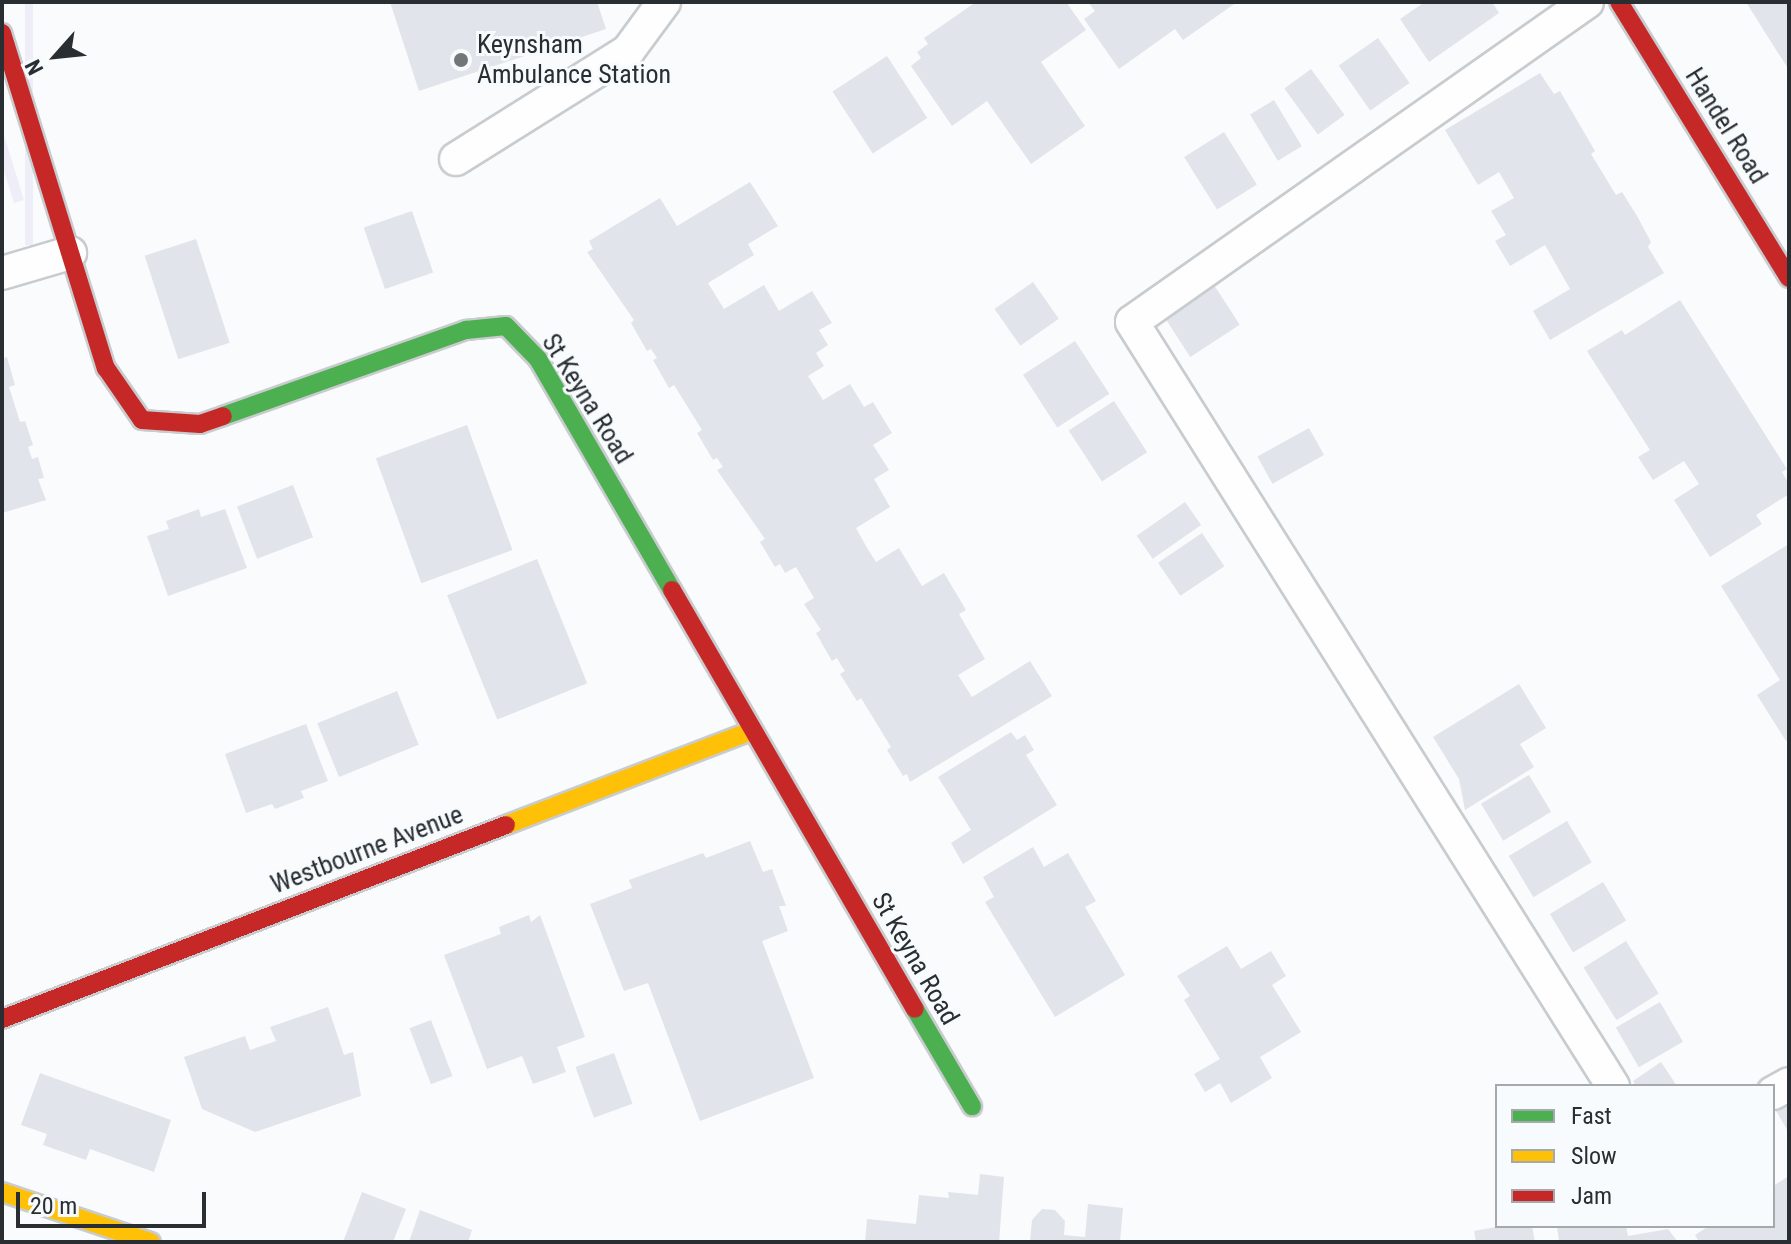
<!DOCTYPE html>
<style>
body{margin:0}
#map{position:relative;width:1791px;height:1244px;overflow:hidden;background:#f9fbfc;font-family:"Roboto Condensed",sans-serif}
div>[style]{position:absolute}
.green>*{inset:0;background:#efeef8;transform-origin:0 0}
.building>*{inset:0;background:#e1e4eb;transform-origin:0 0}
.roads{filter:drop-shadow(2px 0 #c9cccf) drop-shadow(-2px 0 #c9cccf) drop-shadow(0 2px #c9cccf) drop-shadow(0 -2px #c9cccf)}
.lane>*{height:32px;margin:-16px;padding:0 16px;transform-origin:16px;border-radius:16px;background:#fefeff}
.fast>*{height:18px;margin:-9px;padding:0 9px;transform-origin:9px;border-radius:9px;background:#4caf50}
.slow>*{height:18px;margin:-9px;padding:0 9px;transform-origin:9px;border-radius:9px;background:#ffc107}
.jam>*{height:18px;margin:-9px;padding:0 9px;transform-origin:9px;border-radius:9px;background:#c62828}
.dots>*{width:22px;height:22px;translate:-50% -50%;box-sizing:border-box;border:4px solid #f8fbfd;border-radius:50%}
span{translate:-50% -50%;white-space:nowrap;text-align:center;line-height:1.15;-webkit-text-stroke:6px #f8fbfd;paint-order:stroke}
.poi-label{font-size:26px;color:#292e32}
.left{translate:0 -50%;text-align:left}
.street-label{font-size:26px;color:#292e32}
.frame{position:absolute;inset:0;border:4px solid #292e32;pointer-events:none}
.legend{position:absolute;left:1495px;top:1084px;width:280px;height:144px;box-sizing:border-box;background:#f8fbfd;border:2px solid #a5a9ac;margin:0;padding:10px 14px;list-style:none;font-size:24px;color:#292e32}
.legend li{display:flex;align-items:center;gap:16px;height:40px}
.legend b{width:40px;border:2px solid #a5a9ac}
.north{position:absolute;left:16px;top:16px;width:80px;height:80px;-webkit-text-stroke:6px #f8fbfd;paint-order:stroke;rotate:243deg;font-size:22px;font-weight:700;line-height:32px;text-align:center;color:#292e32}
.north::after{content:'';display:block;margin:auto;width:28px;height:36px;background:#292e32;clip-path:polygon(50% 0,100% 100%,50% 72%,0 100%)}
.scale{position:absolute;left:16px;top:1192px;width:190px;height:36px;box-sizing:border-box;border:4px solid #292e32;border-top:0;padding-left:10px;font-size:24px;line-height:28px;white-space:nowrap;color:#292e32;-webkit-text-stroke:6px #f8fbfd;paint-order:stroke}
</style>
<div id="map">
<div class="green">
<i style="left:25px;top:2px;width:8px;height:243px"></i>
<i style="clip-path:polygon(2px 129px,24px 200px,14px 203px,2px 165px)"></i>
</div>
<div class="building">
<i style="clip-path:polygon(390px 2px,597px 2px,606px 29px,419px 91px)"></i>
<i style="clip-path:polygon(976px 2px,1066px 2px,1086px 30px,1041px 62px,1085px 126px,1031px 164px,987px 101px,952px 126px,911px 66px,921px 58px,917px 52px,928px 44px,924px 38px)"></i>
<i style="clip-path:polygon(1088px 2px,1237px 2px,1183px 40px,1175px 29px,1119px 69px,1084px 19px,1095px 11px)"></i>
<i style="clip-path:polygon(1425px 2px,1492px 2px,1499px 13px,1429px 62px,1400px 19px)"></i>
<i style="clip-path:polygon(1746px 2px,1789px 2px,1789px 70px,1773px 45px)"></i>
<i style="left:1378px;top:38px;width:55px;height:48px;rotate:55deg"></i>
<i style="left:887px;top:56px;width:74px;height:65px;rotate:57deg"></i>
<i style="left:1311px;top:69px;width:57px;height:33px;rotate:54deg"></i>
<i style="clip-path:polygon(1540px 73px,1554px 94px,1560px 91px,1595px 151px,1591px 154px,1616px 195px,1622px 192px,1637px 216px,1651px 242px,1648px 247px,1664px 273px,1550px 340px,1533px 311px,1570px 289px,1545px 245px,1510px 266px,1495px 241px,1506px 235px,1491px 211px,1514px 198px,1499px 172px,1478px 185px,1445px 130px)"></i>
<i style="left:1274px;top:100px;width:54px;height:28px;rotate:59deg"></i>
<i style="left:1224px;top:132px;width:62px;height:47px;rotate:58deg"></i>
<i style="clip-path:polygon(750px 182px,778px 226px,748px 244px,754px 255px,708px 283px,724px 309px,764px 285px,779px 311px,812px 291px,832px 323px,819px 330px,828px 345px,816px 353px,824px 366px,808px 376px,823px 400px,850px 384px,864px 407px,873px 402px,892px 433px,873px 445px,889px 470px,874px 479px,890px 507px,856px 528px,866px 546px,876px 562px,899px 548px,922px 586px,944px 573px,966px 610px,959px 614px,985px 659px,958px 675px,972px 697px,1030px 661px,1052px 696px,910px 782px,907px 774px,903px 776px,887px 750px,891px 747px,861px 698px,857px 701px,840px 674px,845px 671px,841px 665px,837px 658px,832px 661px,816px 633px,821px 630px,804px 604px,814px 598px,796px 567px,785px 573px,780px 564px,775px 567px,760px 542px,765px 539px,717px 470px,723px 467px,717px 458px,713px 460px,697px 433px,702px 430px,674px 385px,669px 388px,653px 360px,657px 358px,651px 349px,647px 351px,631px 323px,634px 320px,587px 252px,593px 249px,589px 241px,660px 198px,677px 226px)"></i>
<i style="left:412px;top:211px;width:65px;height:51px;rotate:71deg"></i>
<i style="left:196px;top:239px;width:109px;height:54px;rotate:72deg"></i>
<i style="left:1033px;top:282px;width:45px;height:47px;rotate:55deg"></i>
<i style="left:1212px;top:282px;width:51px;height:59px;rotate:57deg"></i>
<i style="clip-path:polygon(1680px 300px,1787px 469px,1782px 472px,1789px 484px,1789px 494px,1756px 515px,1762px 524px,1710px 557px,1674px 500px,1699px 484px,1684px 461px,1653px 480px,1638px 457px,1650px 450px,1587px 351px,1622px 330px,1625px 335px)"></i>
<i style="left:1075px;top:341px;width:63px;height:62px;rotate:57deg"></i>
<i style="clip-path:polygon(7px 357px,15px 385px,9px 387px,20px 422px,25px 421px,33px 445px,28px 447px,32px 459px,38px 457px,44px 478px,38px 479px,46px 500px,2px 513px,2px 359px)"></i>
<i style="left:1114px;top:401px;width:61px;height:54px;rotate:57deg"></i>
<i style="left:467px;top:425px;width:133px;height:97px;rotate:70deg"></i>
<i style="left:1309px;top:428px;width:31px;height:59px;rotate:61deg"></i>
<i style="left:293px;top:485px;width:56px;height:60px;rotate:69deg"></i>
<i style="left:1185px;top:502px;width:28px;height:59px;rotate:55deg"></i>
<i style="clip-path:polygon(199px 509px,201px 517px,225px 509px,247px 568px,168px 596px,147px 536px,169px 529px,166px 521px)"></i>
<i style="left:1202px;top:533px;width:40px;height:53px;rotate:56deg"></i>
<i style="clip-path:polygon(1789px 544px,1789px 739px,1786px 741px,1757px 695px,1780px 680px,1721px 586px)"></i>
<i style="left:537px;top:559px;width:134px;height:97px;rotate:68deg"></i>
<i style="clip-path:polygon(1519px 684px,1546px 728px,1520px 744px,1534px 767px,1465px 810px,1459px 779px,1433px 737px)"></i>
<i style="left:397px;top:691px;width:58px;height:86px;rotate:68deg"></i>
<i style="clip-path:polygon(306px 724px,328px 781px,301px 791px,304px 798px,275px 809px,272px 804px,246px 813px,225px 754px)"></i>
<i style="clip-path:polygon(1011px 732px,1017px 740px,1025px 735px,1034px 750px,1026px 755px,1057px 805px,963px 864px,951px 843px,971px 830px,938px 777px)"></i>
<i style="left:1529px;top:775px;width:43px;height:56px;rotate:59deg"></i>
<i style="left:1567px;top:821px;width:48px;height:68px;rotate:59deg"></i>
<i style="clip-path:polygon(750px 841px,763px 872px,772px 869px,786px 906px,779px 906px,788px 931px,762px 941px,814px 1078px,700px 1121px,648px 983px,624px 991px,590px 904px,632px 888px,629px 880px,703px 853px,706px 858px)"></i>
<i style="clip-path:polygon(1033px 847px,1044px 867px,1068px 853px,1096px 901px,1085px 907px,1125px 975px,1055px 1017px,985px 902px,994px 897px,983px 877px)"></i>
<i style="left:1603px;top:882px;width:45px;height:62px;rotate:59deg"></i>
<i style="clip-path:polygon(529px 915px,531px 922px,540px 915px,585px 1037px,557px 1047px,566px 1072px,533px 1084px,522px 1056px,487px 1069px,444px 955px,501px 934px,499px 927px)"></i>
<i style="left:1626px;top:941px;width:62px;height:50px;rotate:58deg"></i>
<i style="clip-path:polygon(1227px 946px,1241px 969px,1271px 951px,1286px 976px,1272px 985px,1301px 1032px,1260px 1057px,1272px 1078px,1231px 1103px,1220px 1083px,1205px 1092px,1194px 1074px,1220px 1059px,1184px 1000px,1190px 996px,1177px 976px)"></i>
<i style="left:1660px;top:1002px;width:46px;height:51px;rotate:60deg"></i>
<i style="clip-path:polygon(328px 1007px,344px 1055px,353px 1052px,361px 1096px,255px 1132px,202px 1109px,184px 1057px,245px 1036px,250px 1050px,276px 1041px,270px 1027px)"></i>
<i style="left:431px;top:1020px;width:60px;height:23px;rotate:69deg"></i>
<i style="left:614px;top:1053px;width:54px;height:41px;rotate:70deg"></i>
<i style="clip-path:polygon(1661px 1062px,1677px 1086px,1636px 1086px,1633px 1081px)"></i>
<i style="clip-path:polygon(40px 1073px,171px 1120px,154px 1172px,90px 1149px,86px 1160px,43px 1145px,47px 1134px,21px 1125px)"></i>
<i style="clip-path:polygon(1789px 1101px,1789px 1133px,1775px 1109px)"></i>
<i style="clip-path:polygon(980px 1174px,1004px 1177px,999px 1242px,865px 1242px,867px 1219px,916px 1224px,919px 1195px,949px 1198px,948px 1192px,978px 1195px)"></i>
<i style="clip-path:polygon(1789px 1176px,1789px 1242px,1699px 1242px,1695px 1235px,1709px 1226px,1773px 1226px,1773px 1186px)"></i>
<i style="clip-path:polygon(362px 1192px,406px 1209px,393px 1242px,343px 1242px)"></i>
<i style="clip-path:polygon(1088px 1204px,1123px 1208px,1120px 1242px,1030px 1242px,1032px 1220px,1042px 1209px,1055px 1210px,1065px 1221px,1064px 1235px,1085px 1237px)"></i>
<i style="clip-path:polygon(420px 1210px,472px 1230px,468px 1242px,409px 1242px)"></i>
<i style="clip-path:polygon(1501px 1226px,1532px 1226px,1535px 1242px,1476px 1242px,1474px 1231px)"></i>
<i style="clip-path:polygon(1557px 1226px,1626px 1226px,1628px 1236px,1668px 1229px,1678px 1242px,1559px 1242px)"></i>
</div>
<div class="roads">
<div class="lane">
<i style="left:1587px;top:2px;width:556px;rotate:144.88deg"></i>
<i style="left:1132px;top:322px;width:903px;rotate:57.81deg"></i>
<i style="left:456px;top:159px;width:203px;rotate:-32.1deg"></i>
<i style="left:628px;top:51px;width:61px;rotate:-53.7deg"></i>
<i style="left:2px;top:273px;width:71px;rotate:-16.4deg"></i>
<i style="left:1773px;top:1093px;width:18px;rotate:-29deg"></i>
</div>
<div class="fast">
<i style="left:223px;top:416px;width:258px;rotate:-19.5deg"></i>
<i style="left:466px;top:330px;width:40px;rotate:-5.7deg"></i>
<i style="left:506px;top:326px;width:46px;rotate:45.9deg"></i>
<i style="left:538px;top:359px;width:267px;rotate:59.9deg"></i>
<i style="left:915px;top:1009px;width:113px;rotate:59.6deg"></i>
</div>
<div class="slow">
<i style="left:506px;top:825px;width:262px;rotate:-21deg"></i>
<i style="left:2px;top:1192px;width:157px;rotate:18.6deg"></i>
</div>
<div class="jam">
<i style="left:1619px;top:2px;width:324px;rotate:58.4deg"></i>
<i style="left:2px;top:33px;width:351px;rotate:72.8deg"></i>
<i style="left:106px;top:368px;width:63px;rotate:55.3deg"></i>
<i style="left:142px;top:420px;width:58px;rotate:3.9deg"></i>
<i style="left:200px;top:424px;width:24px;rotate:-19deg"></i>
<i style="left:672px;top:590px;width:484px;rotate:59.9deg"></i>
<i style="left:2px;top:1019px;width:540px;rotate:-21.05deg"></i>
</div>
</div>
<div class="dots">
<i style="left:461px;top:60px;background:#727679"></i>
</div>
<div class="poi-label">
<span class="left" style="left:477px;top:60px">Keynsham<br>Ambulance Station</span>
</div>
<div class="street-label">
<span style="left:1726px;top:126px;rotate:58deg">Handel Road</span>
<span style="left:587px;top:399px;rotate:58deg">St Keyna Road</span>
<span style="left:367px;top:850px;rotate:-21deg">Westbourne Avenue</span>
<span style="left:915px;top:959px;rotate:60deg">St Keyna Road</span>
</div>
<div class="frame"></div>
<ul class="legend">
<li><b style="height:10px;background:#4caf50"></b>Fast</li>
<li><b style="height:10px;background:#ffc107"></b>Slow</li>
<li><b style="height:10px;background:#c62828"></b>Jam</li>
</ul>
<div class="north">N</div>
<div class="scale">20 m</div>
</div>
